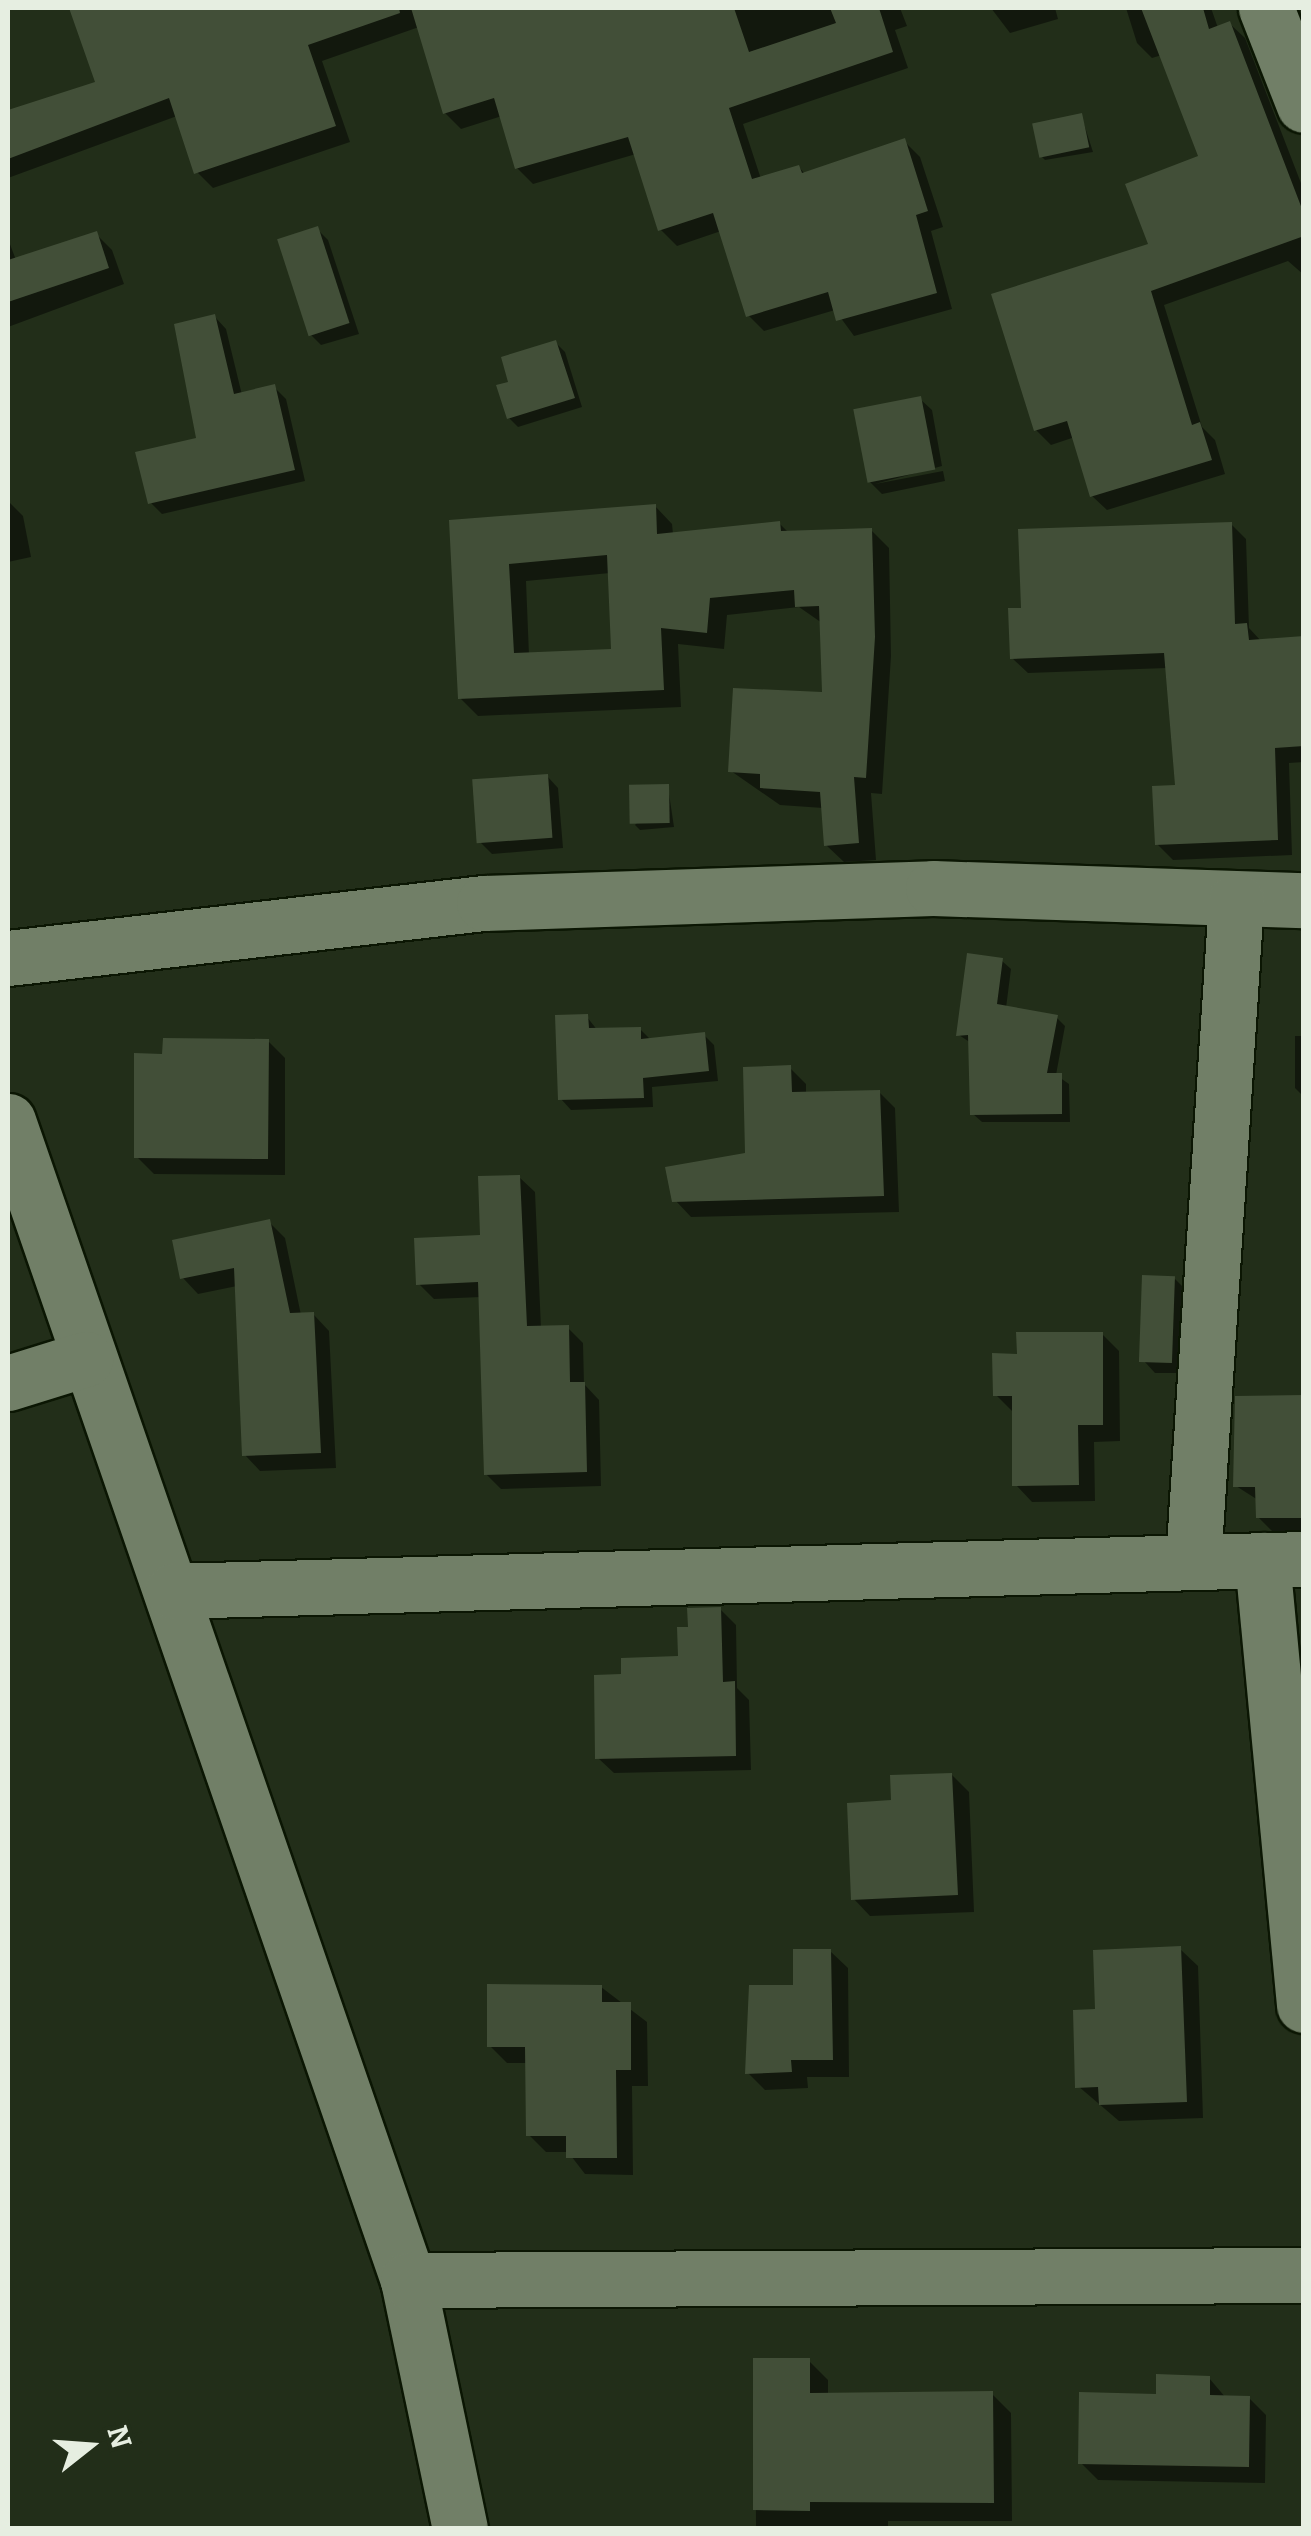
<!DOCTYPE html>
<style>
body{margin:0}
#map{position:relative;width:1311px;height:2536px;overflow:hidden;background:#222e19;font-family:Bitter,serif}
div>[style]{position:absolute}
.shadow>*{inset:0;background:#0007}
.building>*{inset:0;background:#424f38;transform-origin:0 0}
.roads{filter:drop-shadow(2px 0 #0b1603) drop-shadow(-2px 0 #0b1603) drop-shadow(0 2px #0b1603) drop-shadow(0 -2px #0b1603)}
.minor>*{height:55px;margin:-27.5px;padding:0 27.5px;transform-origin:27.5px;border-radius:27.5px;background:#717f67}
span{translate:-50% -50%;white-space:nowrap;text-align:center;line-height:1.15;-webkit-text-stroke:8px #222e19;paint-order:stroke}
.frame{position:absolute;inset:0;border:10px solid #e6eee1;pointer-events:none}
.north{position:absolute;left:40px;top:2396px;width:100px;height:100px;-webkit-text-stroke:8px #222e19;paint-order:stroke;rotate:73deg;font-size:28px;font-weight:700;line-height:40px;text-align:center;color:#e6eee1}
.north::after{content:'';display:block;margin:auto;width:35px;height:45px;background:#e6eee1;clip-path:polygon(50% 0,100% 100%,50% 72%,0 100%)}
</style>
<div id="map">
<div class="shadow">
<i style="clip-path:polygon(72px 8px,900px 8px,907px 26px,895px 30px,908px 68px,743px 124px,761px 179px,799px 167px,805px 174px,904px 141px,920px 157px,943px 227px,931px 231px,952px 309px,854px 336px,835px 310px,764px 331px,748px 315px,721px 231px,677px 246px,661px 230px,636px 154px,533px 184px,517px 168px,502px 116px,461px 129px,445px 113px,419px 27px,322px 61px,350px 142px,213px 188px,197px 172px,177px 116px,8px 178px,8px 112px,98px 83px)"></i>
<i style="clip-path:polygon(991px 8px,1055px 8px,1058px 19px,1010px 33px)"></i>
<i style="clip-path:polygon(1126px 8px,1211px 8px,1218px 28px,1230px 24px,1245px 38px,1304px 191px,1304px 275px,1288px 261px,1164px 305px,1202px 427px,1215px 440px,1225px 474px,1107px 510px,1092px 496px,1075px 437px,1051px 445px,1036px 430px,1202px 158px,1162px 55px,1152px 58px,1137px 43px)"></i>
<i style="clip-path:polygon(1081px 115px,1093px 152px,1045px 160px,1040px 155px)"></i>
<i style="clip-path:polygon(317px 229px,328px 240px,359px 334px,321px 345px,310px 334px)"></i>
<i style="clip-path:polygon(96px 234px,112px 250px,124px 284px,8px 327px,8px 239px,16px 260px)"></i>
<i style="clip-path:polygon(215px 317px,226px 329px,242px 395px,274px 387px,286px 399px,305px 481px,162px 514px,151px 503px,199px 440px)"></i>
<i style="clip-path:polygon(556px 343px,565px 352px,582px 407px,518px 427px,509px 418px,511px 383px)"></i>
<i style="clip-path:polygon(920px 399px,932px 410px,942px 466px,875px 484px,943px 471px,945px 481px,882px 494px,870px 482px)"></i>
<i style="clip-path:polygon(8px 501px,23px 516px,31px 557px,8px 562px)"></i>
<i style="clip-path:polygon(evenodd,655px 506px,672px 524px,673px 534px,779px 523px,789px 533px,871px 530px,889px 548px,891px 656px,882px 794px,871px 793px,876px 860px,844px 862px,826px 845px,823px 808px,780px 805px,731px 771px,825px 695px,822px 623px,799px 607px,727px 615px,724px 649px,678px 644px,681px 707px,478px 716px,460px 698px,452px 522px,655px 506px,610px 573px,614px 651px,529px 655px,526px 581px,610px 573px)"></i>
<i style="clip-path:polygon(1231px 524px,1246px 539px,1249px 628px,1262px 642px,1304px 639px,1304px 762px,1289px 763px,1292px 855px,1173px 860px,1157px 844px,1178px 787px,1167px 668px,1028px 673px,1012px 658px,1024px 610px)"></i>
<i style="clip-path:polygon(547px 776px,558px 788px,563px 848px,492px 854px,480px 842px)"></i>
<i style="clip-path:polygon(668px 787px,674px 827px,640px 830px,635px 825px)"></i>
<i style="clip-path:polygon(1002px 961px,1011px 969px,1006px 1008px,1056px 1017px,1065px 1026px,1056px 1075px,1069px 1084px,1070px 1122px,982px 1122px,973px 1114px,971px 1043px,959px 1035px)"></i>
<i style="clip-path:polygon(587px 1017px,598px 1031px,640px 1029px,651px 1040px,704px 1035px,714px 1045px,718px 1081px,652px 1087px,653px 1107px,571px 1110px,561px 1099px)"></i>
<i style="clip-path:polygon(1295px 1036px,1304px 1036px,1304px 1097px,1295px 1088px)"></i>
<i style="clip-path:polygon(268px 1041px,285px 1058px,285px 1175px,154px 1174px,137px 1157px,165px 1056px)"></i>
<i style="clip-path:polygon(790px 1068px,806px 1084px,806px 1094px,879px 1092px,895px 1108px,899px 1212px,691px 1217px,675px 1200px,748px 1155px)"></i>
<i style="clip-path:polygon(519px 1177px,535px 1192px,541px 1328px,568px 1328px,583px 1343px,584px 1384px,599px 1400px,601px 1486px,501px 1489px,486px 1474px,481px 1297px,434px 1299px,419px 1284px,483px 1238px)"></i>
<i style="clip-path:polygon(269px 1222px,285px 1238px,301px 1315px,314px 1315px,329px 1331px,336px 1468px,260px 1471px,245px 1455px,237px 1286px,198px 1294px,183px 1278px)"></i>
<i style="clip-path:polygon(1174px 1278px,1186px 1290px,1185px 1373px,1155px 1373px,1144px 1361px)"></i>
<i style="clip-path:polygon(1102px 1334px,1119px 1351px,1120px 1441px,1094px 1442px,1095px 1501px,1032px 1502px,1015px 1484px,1014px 1413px,996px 1395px,1019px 1356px)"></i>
<i style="clip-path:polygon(1304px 1401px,1304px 1531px,1272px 1531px,1258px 1517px,1258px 1500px,1236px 1486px)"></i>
<i style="clip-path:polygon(720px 1609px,736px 1625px,737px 1688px,749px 1700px,751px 1770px,614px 1773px,598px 1758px,624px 1677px,681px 1659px,691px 1629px)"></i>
<i style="clip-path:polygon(952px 1775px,969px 1792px,974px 1912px,870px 1916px,853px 1898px,894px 1803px)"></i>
<i style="clip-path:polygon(1180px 1949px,1198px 1966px,1203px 2118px,1119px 2121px,1078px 2086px,1097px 2012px)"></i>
<i style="clip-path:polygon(830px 1951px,848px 1968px,849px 2077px,807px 2077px,808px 2088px,765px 2090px,748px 2073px,795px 1988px)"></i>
<i style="clip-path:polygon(601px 1987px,647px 2022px,648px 2086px,632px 2086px,633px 2175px,585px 2174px,568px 2152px,546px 2152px,529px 2135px,528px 2063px,507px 2063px,490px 2046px)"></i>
<i style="clip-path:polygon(755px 2361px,809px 2361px,828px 2380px,828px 2395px,992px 2394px,1011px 2413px,1012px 2521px,888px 2521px,888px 2528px,662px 2528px,756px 2528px)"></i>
<i style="clip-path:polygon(1209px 2378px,1226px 2398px,1249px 2398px,1266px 2415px,1265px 2483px,1098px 2480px,1080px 2462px,1159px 2396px)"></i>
</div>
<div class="building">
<i style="clip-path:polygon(69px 8px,399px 8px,400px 13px,308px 45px,336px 126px,194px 174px,169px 98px,8px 159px,8px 110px,95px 82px)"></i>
<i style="clip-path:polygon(411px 8px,734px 8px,749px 52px,836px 23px,830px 8px,879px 8px,893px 52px,729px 108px,752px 179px,799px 165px,802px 173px,905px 138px,928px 211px,916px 215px,937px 293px,836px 321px,828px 292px,746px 317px,713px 213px,658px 231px,628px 137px,515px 169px,494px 98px,443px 114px)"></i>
<i style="clip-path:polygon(1141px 8px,1203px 8px,1209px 29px,1230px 21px,1304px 214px,1304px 236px,1151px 291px,1192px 425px,1200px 422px,1212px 460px,1090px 497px,1067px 421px,1034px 431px,991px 294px,1148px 244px,1125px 184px,1198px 156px)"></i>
<i style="left:1082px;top:113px;width:35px;height:51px;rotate:78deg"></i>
<i style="left:318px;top:226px;width:102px;height:43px;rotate:72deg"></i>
<i style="clip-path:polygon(97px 231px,109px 268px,8px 302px,8px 260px)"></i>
<i style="clip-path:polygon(215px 314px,234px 394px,275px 384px,295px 470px,148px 504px,135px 452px,196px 438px,174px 324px)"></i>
<i style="clip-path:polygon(556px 340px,575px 398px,507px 419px,496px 385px,508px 382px,501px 357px)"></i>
<i style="left:921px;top:396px;width:75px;height:69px;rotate:79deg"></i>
<i style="clip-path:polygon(evenodd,656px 504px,657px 534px,780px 521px,781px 531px,872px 528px,875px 637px,866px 778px,854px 777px,859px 843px,824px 846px,820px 792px,760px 788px,760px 774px,728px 772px,733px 688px,822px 692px,819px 606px,795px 607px,794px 590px,710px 598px,707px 633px,661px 628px,664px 690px,458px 699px,449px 520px,656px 504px,607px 555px,611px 649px,514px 653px,509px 564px,607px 555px)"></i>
<i style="clip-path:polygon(1232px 522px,1235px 624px,1247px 623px,1249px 640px,1304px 636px,1304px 746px,1275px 748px,1278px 840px,1155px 845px,1152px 786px,1175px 785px,1164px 653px,1010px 659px,1008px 608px,1021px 608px,1018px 529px)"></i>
<i style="left:548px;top:774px;width:64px;height:76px;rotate:86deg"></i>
<i style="left:669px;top:784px;width:39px;height:40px;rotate:89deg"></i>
<i style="clip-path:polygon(967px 953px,1003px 958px,997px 1004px,1058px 1015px,1047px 1073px,1062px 1073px,1062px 1114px,970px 1115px,968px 1035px,956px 1036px)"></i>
<i style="clip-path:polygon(588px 1014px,589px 1028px,641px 1027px,641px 1039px,705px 1032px,709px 1071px,643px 1078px,644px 1098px,558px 1100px,555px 1015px)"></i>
<i style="clip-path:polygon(163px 1038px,269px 1039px,268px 1159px,134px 1158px,134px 1053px,162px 1054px)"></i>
<i style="clip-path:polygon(791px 1065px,792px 1092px,880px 1090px,884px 1196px,672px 1202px,665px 1167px,745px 1153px,743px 1067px)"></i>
<i style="clip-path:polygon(520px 1175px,527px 1326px,569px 1325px,570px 1382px,585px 1382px,587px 1472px,484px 1475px,478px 1282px,416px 1285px,414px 1238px,480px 1235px,478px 1176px)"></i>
<i style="clip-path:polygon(270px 1219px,290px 1313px,314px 1312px,321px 1453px,242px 1456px,234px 1268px,180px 1279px,172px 1240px)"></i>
<i style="left:1142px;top:1275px;width:33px;height:87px;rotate:2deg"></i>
<i style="clip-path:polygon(1016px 1332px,1103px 1332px,1103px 1425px,1078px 1425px,1079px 1485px,1012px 1486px,1012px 1396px,993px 1396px,992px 1353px,1017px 1354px)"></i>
<i style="clip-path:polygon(1304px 1395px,1302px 1518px,1256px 1518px,1255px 1487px,1233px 1487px,1235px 1396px)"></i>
<i style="clip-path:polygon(721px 1607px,723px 1682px,735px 1681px,736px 1756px,595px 1759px,594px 1675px,621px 1674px,621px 1658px,678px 1656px,677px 1627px,688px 1627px,687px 1608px)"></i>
<i style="clip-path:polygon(952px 1773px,958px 1895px,851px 1900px,847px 1803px,891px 1800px,890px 1775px)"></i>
<i style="clip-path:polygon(1181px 1946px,1187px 2102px,1099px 2105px,1098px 2087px,1075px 2088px,1073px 2010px,1095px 2009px,1093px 1950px)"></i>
<i style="clip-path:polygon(793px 1949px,831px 1949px,833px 2060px,791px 2060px,792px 2072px,745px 2074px,749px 1985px,793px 1985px)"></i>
<i style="clip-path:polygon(487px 1984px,602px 1985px,602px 2002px,631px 2002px,631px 2070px,616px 2070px,617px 2158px,566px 2158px,566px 2136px,526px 2136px,525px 2047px,487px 2047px)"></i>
<i style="clip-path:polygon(753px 2358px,810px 2358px,810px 2393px,993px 2391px,994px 2503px,810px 2502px,810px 2511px,753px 2510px)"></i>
<i style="clip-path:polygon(1156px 2374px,1210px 2376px,1210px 2395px,1250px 2396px,1249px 2467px,1078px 2464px,1079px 2392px,1156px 2394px)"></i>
</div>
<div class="roads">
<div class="minor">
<i style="left:1266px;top:8px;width:104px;rotate:68.6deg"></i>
<i style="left:8px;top:958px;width:479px;rotate:-6.6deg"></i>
<i style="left:484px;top:903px;width:449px;rotate:-1.9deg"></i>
<i style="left:933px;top:888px;width:371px;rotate:1.9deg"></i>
<i style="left:8px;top:1121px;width:1226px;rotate:70.96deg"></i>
<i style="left:408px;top:2280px;width:253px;rotate:78.2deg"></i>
<i style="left:8px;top:1383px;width:81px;rotate:-17.3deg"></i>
<i style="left:1262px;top:1560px;width:447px;rotate:84.6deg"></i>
<i style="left:1193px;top:1562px;width:663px;rotate:-86.28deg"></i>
<i style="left:173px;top:1591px;width:1131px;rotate:-1.62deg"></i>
<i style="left:408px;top:2280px;width:896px;rotate:-0.32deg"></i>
</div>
</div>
<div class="frame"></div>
<div class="north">N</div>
</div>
